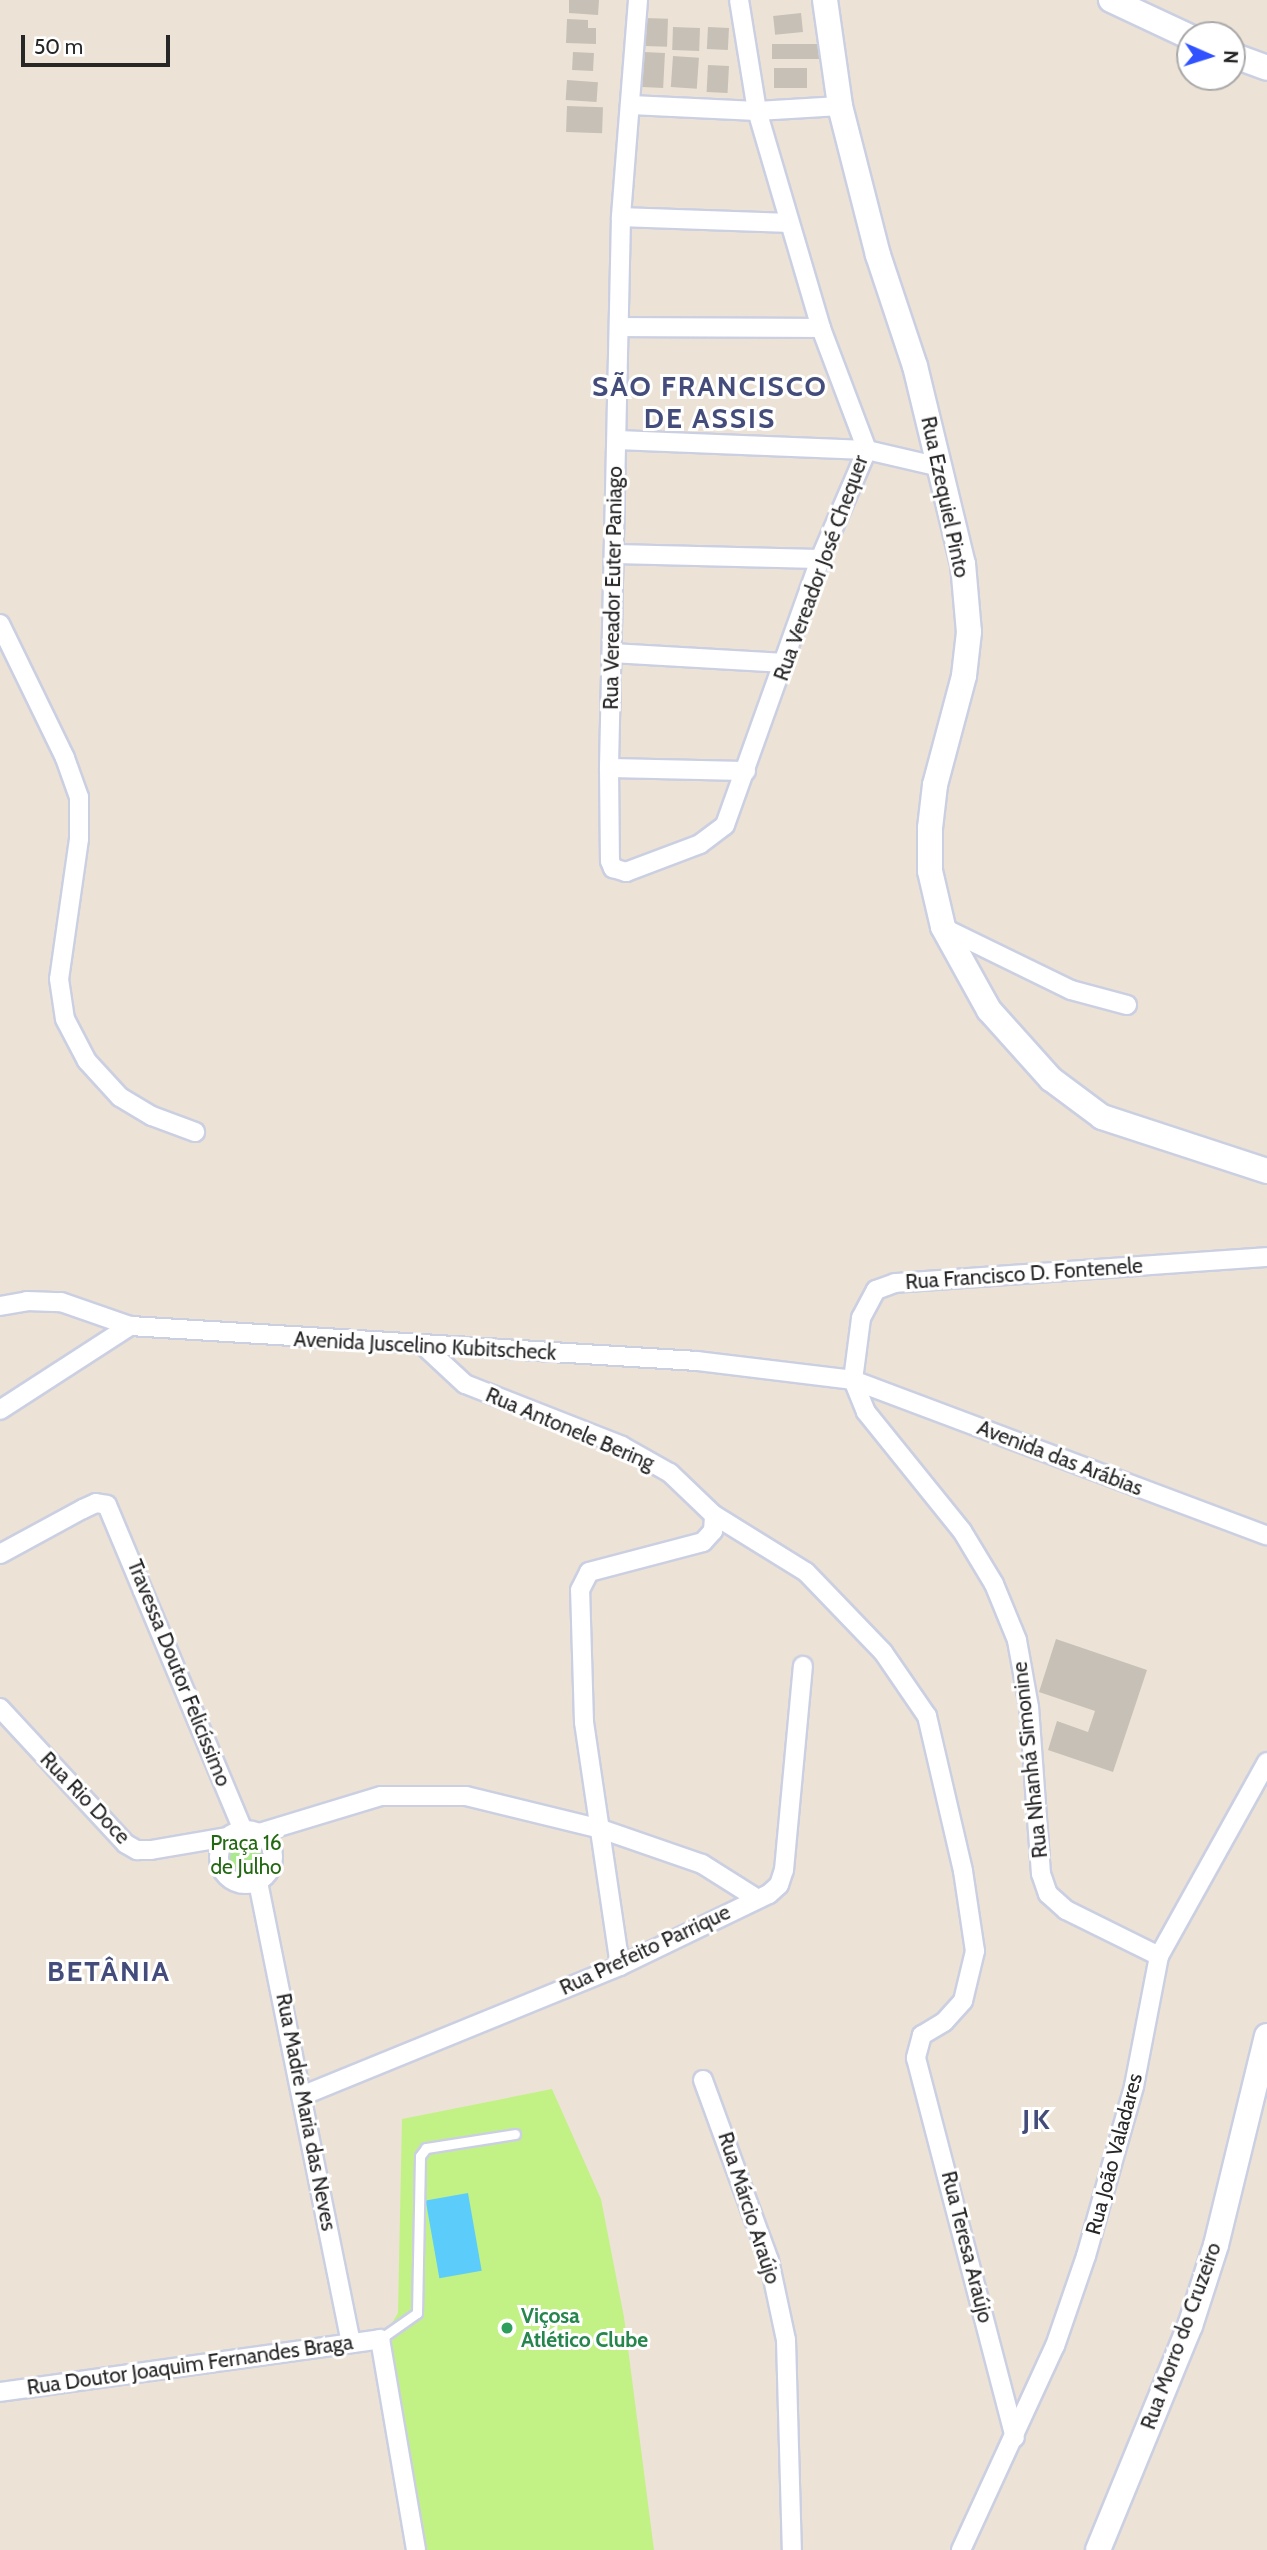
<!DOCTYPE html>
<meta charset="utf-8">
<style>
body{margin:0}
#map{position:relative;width:1267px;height:2550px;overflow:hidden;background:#ece3d6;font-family:Cabin,sans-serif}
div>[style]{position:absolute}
.green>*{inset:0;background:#aae98c}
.round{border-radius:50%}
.pitch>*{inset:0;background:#c2f286}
.water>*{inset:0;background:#5ccdfb;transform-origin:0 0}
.building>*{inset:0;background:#c6c0b6;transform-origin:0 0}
.roads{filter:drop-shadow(2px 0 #cbcfe2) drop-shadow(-2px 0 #cbcfe2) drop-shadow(0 2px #cbcfe2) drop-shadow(0 -2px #cbcfe2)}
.lane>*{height:9px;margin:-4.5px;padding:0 4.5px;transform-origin:4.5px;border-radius:4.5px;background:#fff}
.street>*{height:18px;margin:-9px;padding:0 9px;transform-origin:9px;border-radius:9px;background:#fff}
.street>.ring{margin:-9px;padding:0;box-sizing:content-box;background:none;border:18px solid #fff;border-radius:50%}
.secondary>*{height:24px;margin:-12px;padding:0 12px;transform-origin:12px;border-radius:12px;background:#fff}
.dots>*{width:19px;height:19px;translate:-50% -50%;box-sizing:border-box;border:4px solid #fff;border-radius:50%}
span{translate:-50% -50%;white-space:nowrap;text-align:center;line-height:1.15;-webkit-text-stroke:6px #fff;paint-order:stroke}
.street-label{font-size:21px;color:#272727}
.park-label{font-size:21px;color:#226912}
.leisure-label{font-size:21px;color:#27864d;font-weight:700}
.left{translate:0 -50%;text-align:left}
.district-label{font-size:28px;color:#434c7b;font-weight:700;letter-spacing:2px}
.north{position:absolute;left:1176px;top:21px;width:70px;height:70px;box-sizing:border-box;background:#fff;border:2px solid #a9a9a9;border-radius:50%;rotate:93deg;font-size:19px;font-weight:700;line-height:28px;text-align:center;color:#272727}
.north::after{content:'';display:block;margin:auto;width:24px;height:32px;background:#3052ff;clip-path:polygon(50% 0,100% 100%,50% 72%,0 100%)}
.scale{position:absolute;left:21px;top:35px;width:149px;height:32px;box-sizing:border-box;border:4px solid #272727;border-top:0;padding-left:9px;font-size:21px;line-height:24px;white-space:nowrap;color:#272727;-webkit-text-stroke:5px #fff;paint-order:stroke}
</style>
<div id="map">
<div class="green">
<i class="round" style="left:223px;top:1834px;width:46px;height:46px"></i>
</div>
<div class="pitch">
<i style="clip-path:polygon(552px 2089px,601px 2199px,624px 2317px,654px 2550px,422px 2550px,383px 2338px,398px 2313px,402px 2119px)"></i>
</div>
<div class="water">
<i style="left:468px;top:2193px;width:79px;height:43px;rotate:80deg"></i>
</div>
<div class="building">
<i style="clip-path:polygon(569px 0,599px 0,598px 15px,569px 13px)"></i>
<i style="left:801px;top:13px;width:19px;height:28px;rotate:84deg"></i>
<i style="left:645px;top:18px;width:23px;height:28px;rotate:2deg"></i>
<i style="clip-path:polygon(567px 19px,588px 20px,588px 28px,596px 28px,596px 44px,566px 43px)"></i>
<i style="left:673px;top:27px;width:27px;height:23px;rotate:2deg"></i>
<i style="left:708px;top:27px;width:21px;height:22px;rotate:3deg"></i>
<i style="left:819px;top:44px;width:15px;height:47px;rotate:90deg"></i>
<i style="left:573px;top:52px;width:21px;height:18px;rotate:3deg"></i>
<i style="left:644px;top:52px;width:21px;height:35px;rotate:3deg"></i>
<i style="left:673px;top:56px;width:26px;height:31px;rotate:4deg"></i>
<i style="left:708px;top:65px;width:21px;height:27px;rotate:3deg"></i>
<i style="left:807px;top:68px;width:20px;height:33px;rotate:90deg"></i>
<i style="left:567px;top:80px;width:31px;height:20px;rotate:4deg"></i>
<i style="left:567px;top:106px;width:36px;height:26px;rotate:2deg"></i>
<i style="clip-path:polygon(1056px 1639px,1147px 1670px,1113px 1772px,1048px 1750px,1057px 1721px,1088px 1732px,1095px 1711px,1039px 1692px)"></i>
</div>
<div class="roads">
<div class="lane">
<i style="left:380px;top:2339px;width:45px;rotate:-35.1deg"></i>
<i style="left:417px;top:2313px;width:157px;rotate:-88.9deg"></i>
<i style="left:420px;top:2156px;width:10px;rotate:-53deg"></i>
<i style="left:426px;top:2148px;width:90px;rotate:-8.9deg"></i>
</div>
<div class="street">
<i style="left:638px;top:0;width:218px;rotate:94.5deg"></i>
<i style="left:621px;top:217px;width:551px;rotate:91.25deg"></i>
<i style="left:609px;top:768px;width:93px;rotate:89.4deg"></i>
<i style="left:610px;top:861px;width:8px;rotate:67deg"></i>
<i style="left:613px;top:868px;width:14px;rotate:17deg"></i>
<i style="left:626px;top:872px;width:79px;rotate:-20.7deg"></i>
<i style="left:700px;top:844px;width:31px;rotate:-37deg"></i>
<i style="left:725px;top:825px;width:282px;rotate:-70.3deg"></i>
<i style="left:820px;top:559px;width:119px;rotate:-66.7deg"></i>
<i style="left:867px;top:450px;width:130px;rotate:-110.7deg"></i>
<i style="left:821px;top:328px;width:226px;rotate:-106.4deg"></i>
<i style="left:757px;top:111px;width:112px;rotate:-99.2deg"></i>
<i style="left:631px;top:105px;width:126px;rotate:2.7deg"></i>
<i style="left:757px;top:111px;width:83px;rotate:-3.4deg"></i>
<i style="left:621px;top:217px;width:168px;rotate:2deg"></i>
<i style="left:619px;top:327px;width:202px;rotate:0.3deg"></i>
<i style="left:617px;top:440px;width:250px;rotate:2.3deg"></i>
<i style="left:867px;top:450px;width:75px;rotate:13.1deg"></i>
<i style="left:614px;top:554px;width:206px;rotate:1.4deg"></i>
<i style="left:0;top:624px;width:149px;rotate:64.1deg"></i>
<i style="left:65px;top:758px;width:41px;rotate:70.3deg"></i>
<i style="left:79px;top:797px;width:42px;rotate:90deg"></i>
<i style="left:79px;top:839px;width:141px;rotate:98.1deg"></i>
<i style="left:59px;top:979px;width:40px;rotate:81.5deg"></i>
<i style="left:65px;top:1019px;width:47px;rotate:62.4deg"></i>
<i style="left:87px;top:1061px;width:49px;rotate:47.5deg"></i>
<i style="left:120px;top:1097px;width:37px;rotate:31deg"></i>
<i style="left:152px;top:1116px;width:46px;rotate:20.4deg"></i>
<i style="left:612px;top:653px;width:173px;rotate:3.3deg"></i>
<i style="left:609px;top:768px;width:137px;rotate:1.3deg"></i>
<i style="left:944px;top:928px;width:141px;rotate:26deg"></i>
<i style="left:1071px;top:990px;width:58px;rotate:15deg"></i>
<i style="left:0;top:1306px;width:27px;rotate:-10deg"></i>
<i style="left:27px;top:1301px;width:34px;rotate:2deg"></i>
<i style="left:61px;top:1302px;width:73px;rotate:19.2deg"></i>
<i style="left:130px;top:1326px;width:568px;rotate:3.53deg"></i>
<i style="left:697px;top:1361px;width:157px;rotate:6.9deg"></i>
<i style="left:853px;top:1380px;width:442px;rotate:20.6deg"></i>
<i style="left:424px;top:1346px;width:56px;rotate:42.8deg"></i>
<i style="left:465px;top:1384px;width:169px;rotate:21.5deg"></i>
<i style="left:622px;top:1446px;width:55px;rotate:29.4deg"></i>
<i style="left:670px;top:1473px;width:61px;rotate:43.7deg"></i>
<i style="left:714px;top:1515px;width:108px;rotate:31.8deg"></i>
<i style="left:806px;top:1572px;width:111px;rotate:46.1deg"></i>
<i style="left:883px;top:1652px;width:78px;rotate:55.5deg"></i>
<i style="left:927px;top:1716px;width:159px;rotate:76.9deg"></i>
<i style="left:963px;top:1871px;width:81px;rotate:81.5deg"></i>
<i style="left:975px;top:1951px;width:51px;rotate:103.5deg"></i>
<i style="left:963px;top:2001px;width:28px;rotate:132deg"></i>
<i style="left:944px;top:2022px;width:26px;rotate:149deg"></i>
<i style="left:922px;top:2035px;width:24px;rotate:105deg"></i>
<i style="left:916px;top:2058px;width:392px;rotate:75.4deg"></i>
<i style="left:0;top:1410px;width:155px;rotate:-32.9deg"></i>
<i style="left:0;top:1554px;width:94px;rotate:-28.5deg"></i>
<i style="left:83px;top:1509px;width:14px;rotate:-25deg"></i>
<i style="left:96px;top:1503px;width:11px;rotate:10deg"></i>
<i style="left:107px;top:1505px;width:352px;rotate:67.3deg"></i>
<i style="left:0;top:1708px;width:185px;rotate:47.2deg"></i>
<i style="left:126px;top:1844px;width:13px;rotate:29deg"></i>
<i style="left:137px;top:1850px;width:14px"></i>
<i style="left:151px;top:1850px;width:78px;rotate:-9.6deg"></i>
<i class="ring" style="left:219px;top:1830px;width:36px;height:36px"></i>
<i style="left:259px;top:1833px;width:127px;rotate:-16.9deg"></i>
<i style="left:381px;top:1796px;width:85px"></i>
<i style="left:466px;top:1796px;width:139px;rotate:13.7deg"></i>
<i style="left:601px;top:1829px;width:107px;rotate:19.1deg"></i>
<i style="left:702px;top:1864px;width:64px;rotate:32.2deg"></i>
<i style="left:258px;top:1882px;width:469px;rotate:78.6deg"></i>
<i style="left:1159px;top:1956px;width:104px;rotate:-153.7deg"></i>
<i style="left:1066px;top:1910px;width:24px;rotate:-138deg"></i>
<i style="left:1048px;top:1894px;width:21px;rotate:-109deg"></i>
<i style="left:1041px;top:1874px;width:167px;rotate:-94.1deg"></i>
<i style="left:1029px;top:1707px;width:68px;rotate:-100.2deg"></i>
<i style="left:1017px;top:1640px;width:61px;rotate:-112.3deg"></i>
<i style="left:994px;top:1584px;width:62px;rotate:-121.1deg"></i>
<i style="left:962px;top:1531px;width:153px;rotate:-128.9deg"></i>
<i style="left:866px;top:1412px;width:35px;rotate:-112deg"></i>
<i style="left:853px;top:1380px;width:63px;rotate:-82.6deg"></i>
<i style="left:861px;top:1318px;width:32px;rotate:-62deg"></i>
<i style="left:876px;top:1290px;width:20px;rotate:-20deg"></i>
<i style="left:895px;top:1283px;width:373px;rotate:-4deg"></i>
<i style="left:620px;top:1966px;width:247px;rotate:-98.4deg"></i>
<i style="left:584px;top:1722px;width:132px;rotate:-91.7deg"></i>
<i style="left:580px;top:1590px;width:20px;rotate:-63deg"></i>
<i style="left:589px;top:1572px;width:118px;rotate:-14.7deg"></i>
<i style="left:703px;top:1542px;width:15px;rotate:-48deg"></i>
<i style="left:713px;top:1531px;width:16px;rotate:-86deg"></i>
<i style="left:703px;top:2080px;width:192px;rotate:69.9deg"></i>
<i style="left:769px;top:2260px;width:82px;rotate:78deg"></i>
<i style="left:786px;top:2340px;width:210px;rotate:88.4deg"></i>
<i style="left:304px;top:2095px;width:341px;rotate:-22.2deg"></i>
<i style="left:620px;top:1966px;width:165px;rotate:-25.8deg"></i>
<i style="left:769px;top:1894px;width:13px;rotate:-42deg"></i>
<i style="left:779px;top:1885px;width:16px;rotate:-72deg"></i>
<i style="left:784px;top:1870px;width:205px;rotate:-84.7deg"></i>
<i style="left:0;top:2392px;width:384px;rotate:-7.9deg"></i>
<i style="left:380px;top:2339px;width:214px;rotate:80.3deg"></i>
<i style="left:961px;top:2550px;width:225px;rotate:-65.3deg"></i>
<i style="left:1055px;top:2346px;width:95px;rotate:-71deg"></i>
<i style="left:1086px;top:2256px;width:177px;rotate:-74.2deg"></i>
<i style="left:1134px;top:2086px;width:132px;rotate:-79.1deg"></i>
<i style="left:1159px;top:1956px;width:222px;rotate:-60.9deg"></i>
</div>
<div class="secondary">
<i style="left:825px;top:0;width:107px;rotate:81.9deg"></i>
<i style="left:840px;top:106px;width:154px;rotate:75.7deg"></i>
<i style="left:878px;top:255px;width:117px;rotate:71.6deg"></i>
<i style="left:915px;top:366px;width:204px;rotate:76.4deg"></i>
<i style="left:963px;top:564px;width:68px;rotate:85deg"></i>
<i style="left:969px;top:632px;width:44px;rotate:96.5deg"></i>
<i style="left:964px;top:676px;width:113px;rotate:104.9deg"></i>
<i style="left:935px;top:785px;width:43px;rotate:96.6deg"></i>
<i style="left:930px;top:828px;width:43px;rotate:90deg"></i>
<i style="left:930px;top:871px;width:57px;rotate:76.9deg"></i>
<i style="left:943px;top:927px;width:95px;rotate:61deg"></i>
<i style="left:989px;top:1010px;width:93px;rotate:48.1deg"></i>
<i style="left:1051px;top:1079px;width:64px;rotate:36.7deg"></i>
<i style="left:1102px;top:1117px;width:174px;rotate:18.1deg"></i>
<i style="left:1111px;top:0;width:87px;rotate:25.1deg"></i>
<i style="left:1232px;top:55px;width:37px;rotate:20deg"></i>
<i style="left:1098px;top:2550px;width:242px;rotate:-67.7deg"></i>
<i style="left:1190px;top:2326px;width:85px;rotate:-72.2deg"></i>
<i style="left:1216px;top:2245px;width:215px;rotate:-76.3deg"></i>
</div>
</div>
<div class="dots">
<i style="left:507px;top:2328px;background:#2e9e5b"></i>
</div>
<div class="street-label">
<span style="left:945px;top:497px;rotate:78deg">Rua Ezequiel Pinto</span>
<span style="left:821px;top:568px;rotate:-70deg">Rua Vereador José Chequer</span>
<span style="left:613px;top:588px;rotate:-89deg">Rua Vereador Euter Paniago</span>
<span style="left:1024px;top:1274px;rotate:-4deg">Rua Francisco D. Fontenele</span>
<span style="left:425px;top:1346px;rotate:3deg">Avenida Juscelino Kubitscheck</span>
<span style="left:570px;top:1429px;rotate:23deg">Rua Antonele Bering</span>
<span style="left:1060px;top:1458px;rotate:21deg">Avenida das Arábias</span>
<span style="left:179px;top:1673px;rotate:68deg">Travessa Doutor Felicíssimo</span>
<span style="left:1030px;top:1760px;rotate:-96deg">Rua Nhanhá Simonine</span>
<span style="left:85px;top:1798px;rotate:46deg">Rua Rio Doce</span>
<span style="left:645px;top:1950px;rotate:-25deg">Rua Prefeito Parrique</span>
<span style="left:306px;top:2112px;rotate:79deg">Rua Madre Maria das Neves</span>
<span style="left:1114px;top:2154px;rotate:-75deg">Rua João Valadares</span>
<span style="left:749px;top:2208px;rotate:72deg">Rua Márcio Araújo</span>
<span style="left:967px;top:2247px;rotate:76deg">Rua Teresa Araújo</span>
<span style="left:1181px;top:2336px;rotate:-70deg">Rua Morro do Cruzeiro</span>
<span style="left:190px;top:2365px;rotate:-8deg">Rua Doutor Joaquim Fernandes Braga</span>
</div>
<div class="park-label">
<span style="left:246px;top:1855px">Praça 16<br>de Julho</span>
</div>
<div class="leisure-label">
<span class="left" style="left:521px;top:2328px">Viçosa<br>Atlético Clube</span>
</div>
<div class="district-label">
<span style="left:710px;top:402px">SÃO FRANCISCO<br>DE ASSIS</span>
<span style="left:109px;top:1971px">BETÂNIA</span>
<span style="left:1037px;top:2119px">JK</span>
</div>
<div class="north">N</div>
<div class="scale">50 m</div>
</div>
